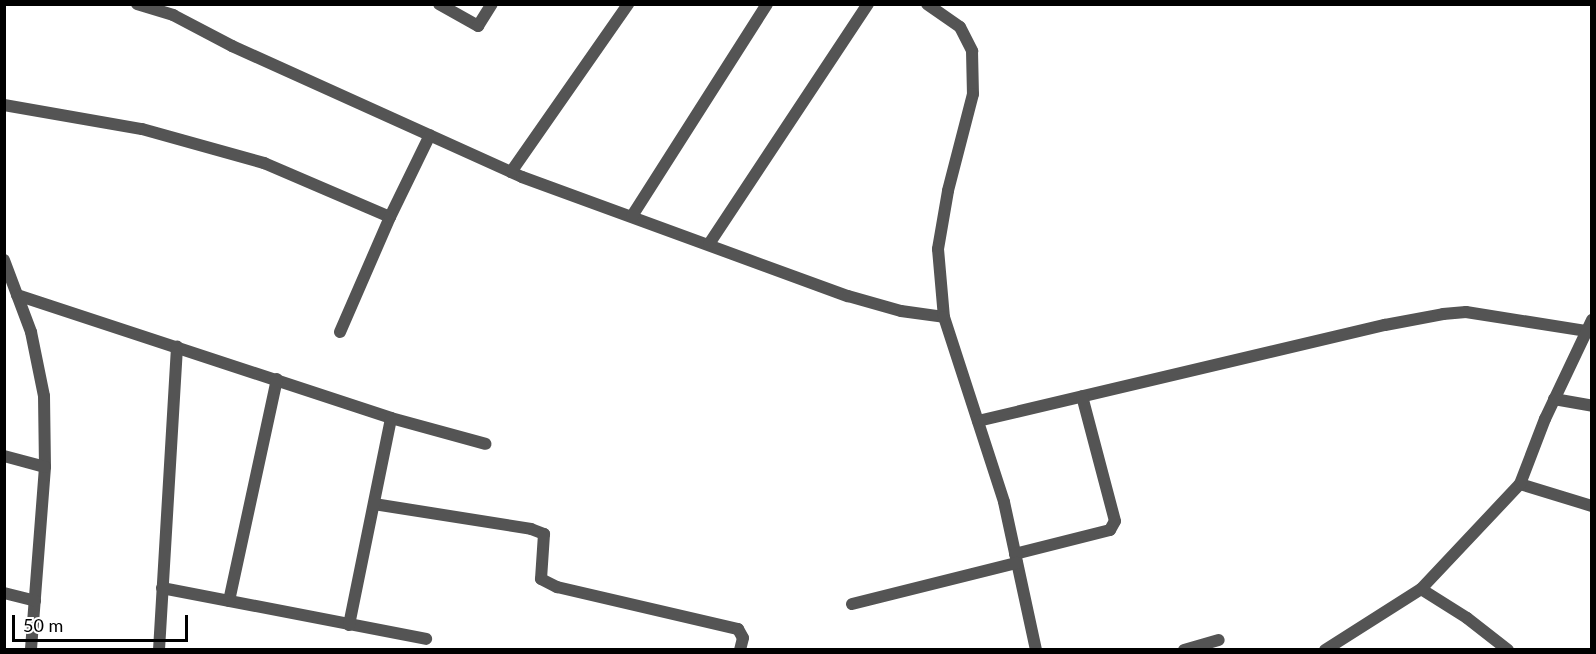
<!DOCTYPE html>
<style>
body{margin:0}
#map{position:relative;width:1596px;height:654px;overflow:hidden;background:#fff;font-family:Lato,sans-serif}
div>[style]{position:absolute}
.minor>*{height:12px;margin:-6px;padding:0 6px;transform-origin:6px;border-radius:6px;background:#545454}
span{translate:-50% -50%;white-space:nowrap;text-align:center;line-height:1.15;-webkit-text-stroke:6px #fff;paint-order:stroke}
.frame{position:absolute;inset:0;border:6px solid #000;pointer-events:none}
.scale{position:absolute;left:12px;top:615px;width:176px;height:27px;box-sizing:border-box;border:3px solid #000;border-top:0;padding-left:8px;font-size:18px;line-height:21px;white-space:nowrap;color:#000;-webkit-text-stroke:4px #fff;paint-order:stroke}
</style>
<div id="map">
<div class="minor">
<i style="left:137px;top:4px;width:38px;rotate:17deg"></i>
<i style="left:173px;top:15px;width:67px;rotate:27.7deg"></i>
<i style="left:232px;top:46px;width:318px;rotate:24.3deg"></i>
<i style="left:522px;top:177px;width:347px;rotate:20.1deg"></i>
<i style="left:848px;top:296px;width:55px;rotate:15.8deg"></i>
<i style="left:901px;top:311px;width:43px;rotate:7.9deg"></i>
<i style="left:439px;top:4px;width:45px;rotate:29.4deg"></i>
<i style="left:478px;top:26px;width:26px;rotate:-58deg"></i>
<i style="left:927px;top:4px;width:40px;rotate:34.9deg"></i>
<i style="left:960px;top:27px;width:27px;rotate:63deg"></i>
<i style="left:972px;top:51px;width:43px;rotate:88.7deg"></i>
<i style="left:973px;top:94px;width:100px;rotate:104.5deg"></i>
<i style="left:948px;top:191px;width:59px;rotate:99.8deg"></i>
<i style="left:938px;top:249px;width:68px;rotate:85deg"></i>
<i style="left:944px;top:317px;width:194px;rotate:72deg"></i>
<i style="left:1004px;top:502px;width:151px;rotate:77.8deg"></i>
<i style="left:4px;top:105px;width:140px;rotate:9.9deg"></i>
<i style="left:142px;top:129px;width:127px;rotate:15.6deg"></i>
<i style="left:264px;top:163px;width:137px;rotate:23.2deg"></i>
<i style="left:511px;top:172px;width:205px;rotate:-55.1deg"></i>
<i style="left:632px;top:216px;width:251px;rotate:-57.5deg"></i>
<i style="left:709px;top:244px;width:288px;rotate:-56.5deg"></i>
<i style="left:4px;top:260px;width:77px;rotate:69.4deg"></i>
<i style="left:31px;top:332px;width:65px;rotate:78.5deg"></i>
<i style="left:44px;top:396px;width:71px;rotate:89.2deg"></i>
<i style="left:45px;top:467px;width:184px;rotate:94.4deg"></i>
<i style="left:17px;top:295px;width:394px;rotate:18.2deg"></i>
<i style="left:391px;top:418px;width:98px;rotate:15.3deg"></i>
<i style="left:340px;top:332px;width:125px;rotate:-66.5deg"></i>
<i style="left:390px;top:217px;width:91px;rotate:-64deg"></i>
<i style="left:1554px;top:399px;width:39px;rotate:10deg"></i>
<i style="left:978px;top:421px;width:418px;rotate:-13.3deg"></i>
<i style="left:1385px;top:325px;width:59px;rotate:-10.7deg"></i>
<i style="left:1443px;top:314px;width:23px;rotate:-5deg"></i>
<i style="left:1466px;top:312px;width:121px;rotate:9deg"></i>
<i style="left:4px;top:456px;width:42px;rotate:15deg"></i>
<i style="left:1520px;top:484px;width:75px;rotate:17deg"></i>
<i style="left:374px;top:504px;width:159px;rotate:9deg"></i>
<i style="left:531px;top:529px;width:14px;rotate:21deg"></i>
<i style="left:544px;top:534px;width:45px;rotate:93.8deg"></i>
<i style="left:541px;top:579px;width:18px;rotate:27deg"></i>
<i style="left:557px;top:587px;width:186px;rotate:13.1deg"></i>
<i style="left:738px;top:629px;width:10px;rotate:61deg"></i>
<i style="left:743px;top:638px;width:12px;rotate:104deg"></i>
<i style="left:1015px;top:554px;width:98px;rotate:-14.2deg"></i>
<i style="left:1110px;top:530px;width:10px;rotate:-61deg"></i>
<i style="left:1115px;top:521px;width:129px;rotate:-104.8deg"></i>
<i style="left:162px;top:588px;width:269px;rotate:10.9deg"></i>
<i style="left:1421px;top:589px;width:54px;rotate:32.2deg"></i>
<i style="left:1467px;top:618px;width:52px;rotate:38deg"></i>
<i style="left:4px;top:593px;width:32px;rotate:14deg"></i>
<i style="left:229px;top:601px;width:227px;rotate:-77.8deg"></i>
<i style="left:852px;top:604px;width:170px;rotate:-14deg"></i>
<i style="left:349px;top:625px;width:211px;rotate:-78.5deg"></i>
<i style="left:159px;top:650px;width:304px;rotate:-86.6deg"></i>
<i style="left:1184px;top:650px;width:36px;rotate:-16deg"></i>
<i style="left:1325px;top:650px;width:114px;rotate:-32.4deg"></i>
<i style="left:1421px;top:589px;width:144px;rotate:-46.7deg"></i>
<i style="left:1520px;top:484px;width:70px;rotate:-69deg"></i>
<i style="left:1545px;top:419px;width:110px;rotate:-64.6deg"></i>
</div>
<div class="frame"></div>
<div class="scale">50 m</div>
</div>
